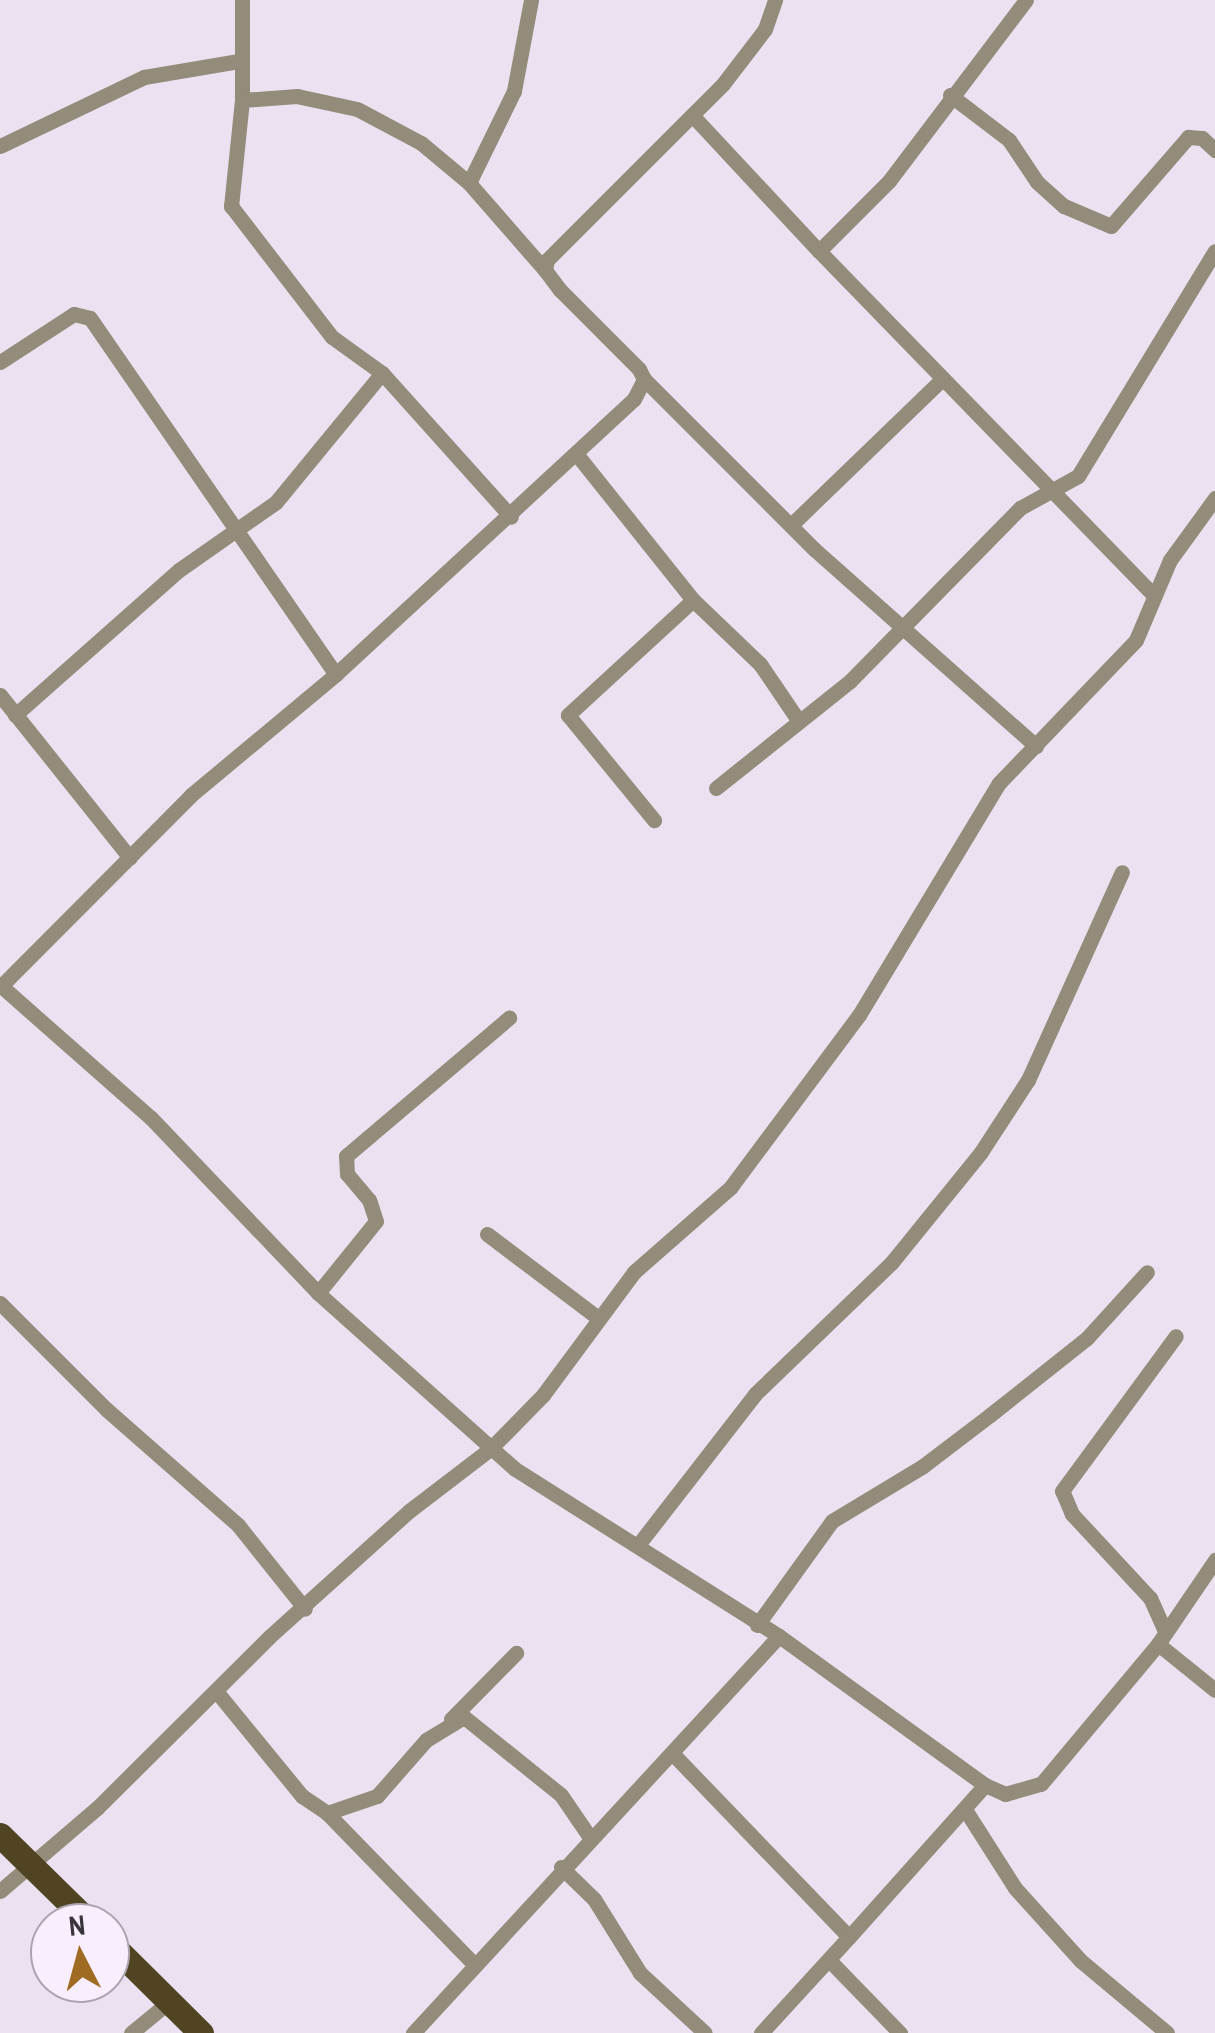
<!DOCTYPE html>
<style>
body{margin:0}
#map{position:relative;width:1215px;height:2033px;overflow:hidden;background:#ebe1f0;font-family:"Archivo Narrow",sans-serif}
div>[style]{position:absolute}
.street>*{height:15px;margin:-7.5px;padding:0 7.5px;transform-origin:7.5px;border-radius:7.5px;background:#938c7a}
.primary>*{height:25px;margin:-12.5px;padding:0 12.5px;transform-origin:12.5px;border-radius:12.5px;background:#504423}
span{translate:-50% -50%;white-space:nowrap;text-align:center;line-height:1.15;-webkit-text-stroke:8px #f9eefd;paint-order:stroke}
.north{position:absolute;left:30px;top:1903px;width:100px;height:100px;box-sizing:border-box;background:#f9eefd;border:2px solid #aca4af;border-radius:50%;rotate:354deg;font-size:28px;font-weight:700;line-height:40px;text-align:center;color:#39353b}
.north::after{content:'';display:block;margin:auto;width:35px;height:45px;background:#9f6b23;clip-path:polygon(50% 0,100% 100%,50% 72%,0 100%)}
</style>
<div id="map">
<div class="street">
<i style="left:242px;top:0;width:100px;rotate:90deg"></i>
<i style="left:531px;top:0;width:93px;rotate:100.6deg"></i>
<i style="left:514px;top:91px;width:102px;rotate:116.1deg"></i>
<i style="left:469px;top:183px;width:116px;rotate:48.9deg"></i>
<i style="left:950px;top:95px;width:74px;rotate:37.3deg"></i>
<i style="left:1009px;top:140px;width:50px;rotate:56.3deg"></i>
<i style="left:1037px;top:182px;width:36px;rotate:42deg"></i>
<i style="left:1064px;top:206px;width:51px;rotate:23.1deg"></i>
<i style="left:1111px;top:226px;width:118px;rotate:-49.1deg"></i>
<i style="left:1188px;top:137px;width:14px;rotate:4deg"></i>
<i style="left:1202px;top:138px;width:18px;rotate:43deg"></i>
<i style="left:692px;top:115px;width:186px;rotate:47deg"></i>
<i style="left:819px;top:251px;width:99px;rotate:-45deg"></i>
<i style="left:889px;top:181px;width:227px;rotate:-52.9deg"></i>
<i style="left:0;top:146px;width:160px;rotate:-25.6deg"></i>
<i style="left:144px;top:77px;width:96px;rotate:-9.6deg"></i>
<i style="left:469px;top:183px;width:62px;rotate:-140.2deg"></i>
<i style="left:421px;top:143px;width:72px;rotate:-152deg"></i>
<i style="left:357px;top:109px;width:61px;rotate:-167.8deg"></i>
<i style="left:297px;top:96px;width:55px;rotate:175.8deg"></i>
<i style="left:242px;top:100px;width:107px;rotate:95.9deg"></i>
<i style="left:231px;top:206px;width:165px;rotate:52.4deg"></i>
<i style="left:332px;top:337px;width:62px;rotate:35.8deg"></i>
<i style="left:382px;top:373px;width:193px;rotate:48.1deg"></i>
<i style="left:819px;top:251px;width:480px;rotate:45.8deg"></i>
<i style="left:0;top:362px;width:88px;rotate:-33deg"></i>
<i style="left:74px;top:314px;width:16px;rotate:14deg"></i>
<i style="left:90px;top:318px;width:433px;rotate:55.4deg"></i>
<i style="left:644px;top:379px;width:240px;rotate:45deg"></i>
<i style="left:814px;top:549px;width:297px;rotate:41.6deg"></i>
<i style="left:578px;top:456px;width:184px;rotate:51.4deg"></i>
<i style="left:693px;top:600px;width:170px;rotate:137.4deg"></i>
<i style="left:568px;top:715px;width:136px;rotate:50.7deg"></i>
<i style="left:791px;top:525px;width:210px;rotate:-44deg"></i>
<i style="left:693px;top:600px;width:93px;rotate:43.7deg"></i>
<i style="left:760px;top:664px;width:68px;rotate:55.8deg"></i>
<i style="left:0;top:695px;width:208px;rotate:51.4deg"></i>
<i style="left:15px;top:715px;width:219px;rotate:-41.5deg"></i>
<i style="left:179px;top:570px;width:118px;rotate:-35deg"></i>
<i style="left:276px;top:502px;width:167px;rotate:-50.6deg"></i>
<i style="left:716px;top:788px;width:171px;rotate:-38.6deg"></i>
<i style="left:850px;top:681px;width:243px;rotate:-45.5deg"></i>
<i style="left:1020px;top:508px;width:66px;rotate:-28.9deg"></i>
<i style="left:1078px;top:476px;width:263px;rotate:-58.7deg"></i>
<i style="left:0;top:985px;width:201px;rotate:41.4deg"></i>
<i style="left:151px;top:1118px;width:242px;rotate:46.3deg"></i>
<i style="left:318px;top:1293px;width:264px;rotate:41.8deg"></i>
<i style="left:515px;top:1469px;width:312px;rotate:32.3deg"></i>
<i style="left:779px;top:1636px;width:254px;rotate:35.9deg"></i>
<i style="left:985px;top:1785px;width:22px;rotate:24deg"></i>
<i style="left:1005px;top:1794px;width:37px;rotate:-16deg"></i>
<i style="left:1041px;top:1784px;width:182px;rotate:-50.1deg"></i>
<i style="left:1158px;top:1644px;width:102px;rotate:-55.8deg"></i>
<i style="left:0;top:987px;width:271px;rotate:-45.1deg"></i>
<i style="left:191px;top:795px;width:189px;rotate:-39.8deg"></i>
<i style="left:336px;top:674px;width:405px;rotate:-42.7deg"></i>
<i style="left:634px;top:399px;width:22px;rotate:-63deg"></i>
<i style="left:644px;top:379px;width:11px;rotate:-117deg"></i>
<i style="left:639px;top:369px;width:112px;rotate:-135deg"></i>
<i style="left:560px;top:290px;width:25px;rotate:-127deg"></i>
<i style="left:545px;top:270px;width:10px;rotate:-79deg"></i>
<i style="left:547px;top:260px;width:249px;rotate:-45deg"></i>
<i style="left:723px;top:84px;width:69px;rotate:-52.6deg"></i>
<i style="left:765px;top:29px;width:31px;rotate:-71deg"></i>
<i style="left:487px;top:1234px;width:139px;rotate:37.1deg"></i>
<i style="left:318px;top:1293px;width:92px;rotate:-51.1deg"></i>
<i style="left:376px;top:1221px;width:22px;rotate:-108deg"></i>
<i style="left:369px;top:1200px;width:34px;rotate:-130deg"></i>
<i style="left:347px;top:1174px;width:18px;rotate:-93deg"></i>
<i style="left:346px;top:1156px;width:214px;rotate:-40.3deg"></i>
<i style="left:0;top:1303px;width:150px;rotate:45deg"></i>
<i style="left:106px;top:1409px;width:176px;rotate:41.3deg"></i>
<i style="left:238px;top:1525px;width:107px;rotate:51.4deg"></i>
<i style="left:638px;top:1545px;width:191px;rotate:-52.2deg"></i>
<i style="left:755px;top:1394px;width:190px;rotate:-43.9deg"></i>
<i style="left:892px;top:1262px;width:141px;rotate:-51deg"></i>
<i style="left:981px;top:1152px;width:86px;rotate:-56.9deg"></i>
<i style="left:1028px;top:1080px;width:228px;rotate:-65.7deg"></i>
<i style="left:757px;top:1625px;width:128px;rotate:-54.2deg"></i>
<i style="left:832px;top:1521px;width:106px;rotate:-31.1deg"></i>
<i style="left:923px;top:1466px;width:84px;rotate:-37.3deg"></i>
<i style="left:990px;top:1415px;width:124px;rotate:-38.4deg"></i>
<i style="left:1087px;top:1338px;width:89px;rotate:-47.7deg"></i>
<i style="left:1164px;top:1629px;width:34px;rotate:-114deg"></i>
<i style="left:1150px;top:1598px;width:115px;rotate:-132.9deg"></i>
<i style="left:1072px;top:1514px;width:25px;rotate:-113deg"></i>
<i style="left:1062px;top:1491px;width:192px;rotate:-53.7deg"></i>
<i style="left:1158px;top:1644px;width:73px;rotate:38.9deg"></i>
<i style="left:216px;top:1691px;width:136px;rotate:50.7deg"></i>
<i style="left:302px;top:1796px;width:30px;rotate:34deg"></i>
<i style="left:327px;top:1813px;width:53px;rotate:-18.8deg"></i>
<i style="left:377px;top:1796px;width:74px;rotate:-48.8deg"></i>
<i style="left:426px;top:1740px;width:44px;rotate:-31.2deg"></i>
<i style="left:464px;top:1717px;width:124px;rotate:38.8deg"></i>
<i style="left:561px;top:1795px;width:50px;rotate:55.7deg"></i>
<i style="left:451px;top:1719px;width:93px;rotate:-45.4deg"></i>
<i style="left:672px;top:1753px;width:255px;rotate:46.1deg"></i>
<i style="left:849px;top:1937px;width:204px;rotate:-48.2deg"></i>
<i style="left:966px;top:1811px;width:91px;rotate:57.5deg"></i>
<i style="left:1015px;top:1888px;width:98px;rotate:47.9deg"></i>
<i style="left:1081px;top:1961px;width:112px;rotate:39.9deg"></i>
<i style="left:327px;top:1813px;width:211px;rotate:45.8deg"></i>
<i style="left:561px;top:1867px;width:46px;rotate:44.1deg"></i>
<i style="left:594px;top:1899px;width:87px;rotate:58.1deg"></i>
<i style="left:640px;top:1973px;width:88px;rotate:42.7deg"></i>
<i style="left:0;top:1891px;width:128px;rotate:-40.6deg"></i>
<i style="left:97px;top:1808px;width:243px;rotate:-44.8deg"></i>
<i style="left:269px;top:1637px;width:188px;rotate:-42deg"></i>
<i style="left:409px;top:1511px;width:102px;rotate:-37.4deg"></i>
<i style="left:490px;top:1449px;width:76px;rotate:-45.5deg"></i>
<i style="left:543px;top:1395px;width:153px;rotate:-53.5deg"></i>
<i style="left:634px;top:1272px;width:128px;rotate:-41.2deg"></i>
<i style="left:730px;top:1188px;width:216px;rotate:-53.3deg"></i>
<i style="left:859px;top:1015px;width:271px;rotate:-58.9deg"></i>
<i style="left:999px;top:783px;width:198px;rotate:-46.2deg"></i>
<i style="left:1136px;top:640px;width:87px;rotate:-67deg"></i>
<i style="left:1170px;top:560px;width:77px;rotate:-54deg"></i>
<i style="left:829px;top:1960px;width:102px;rotate:45.8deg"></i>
<i style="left:131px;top:2033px;width:50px;rotate:-39.4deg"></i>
<i style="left:413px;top:2033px;width:540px;rotate:-47.33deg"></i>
<i style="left:761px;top:2033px;width:130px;rotate:-47.5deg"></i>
</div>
<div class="primary">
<i style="left:0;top:1835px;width:126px;rotate:44.4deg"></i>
<i style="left:110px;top:1943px;width:128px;rotate:44.7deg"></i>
</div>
<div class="north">N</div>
</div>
